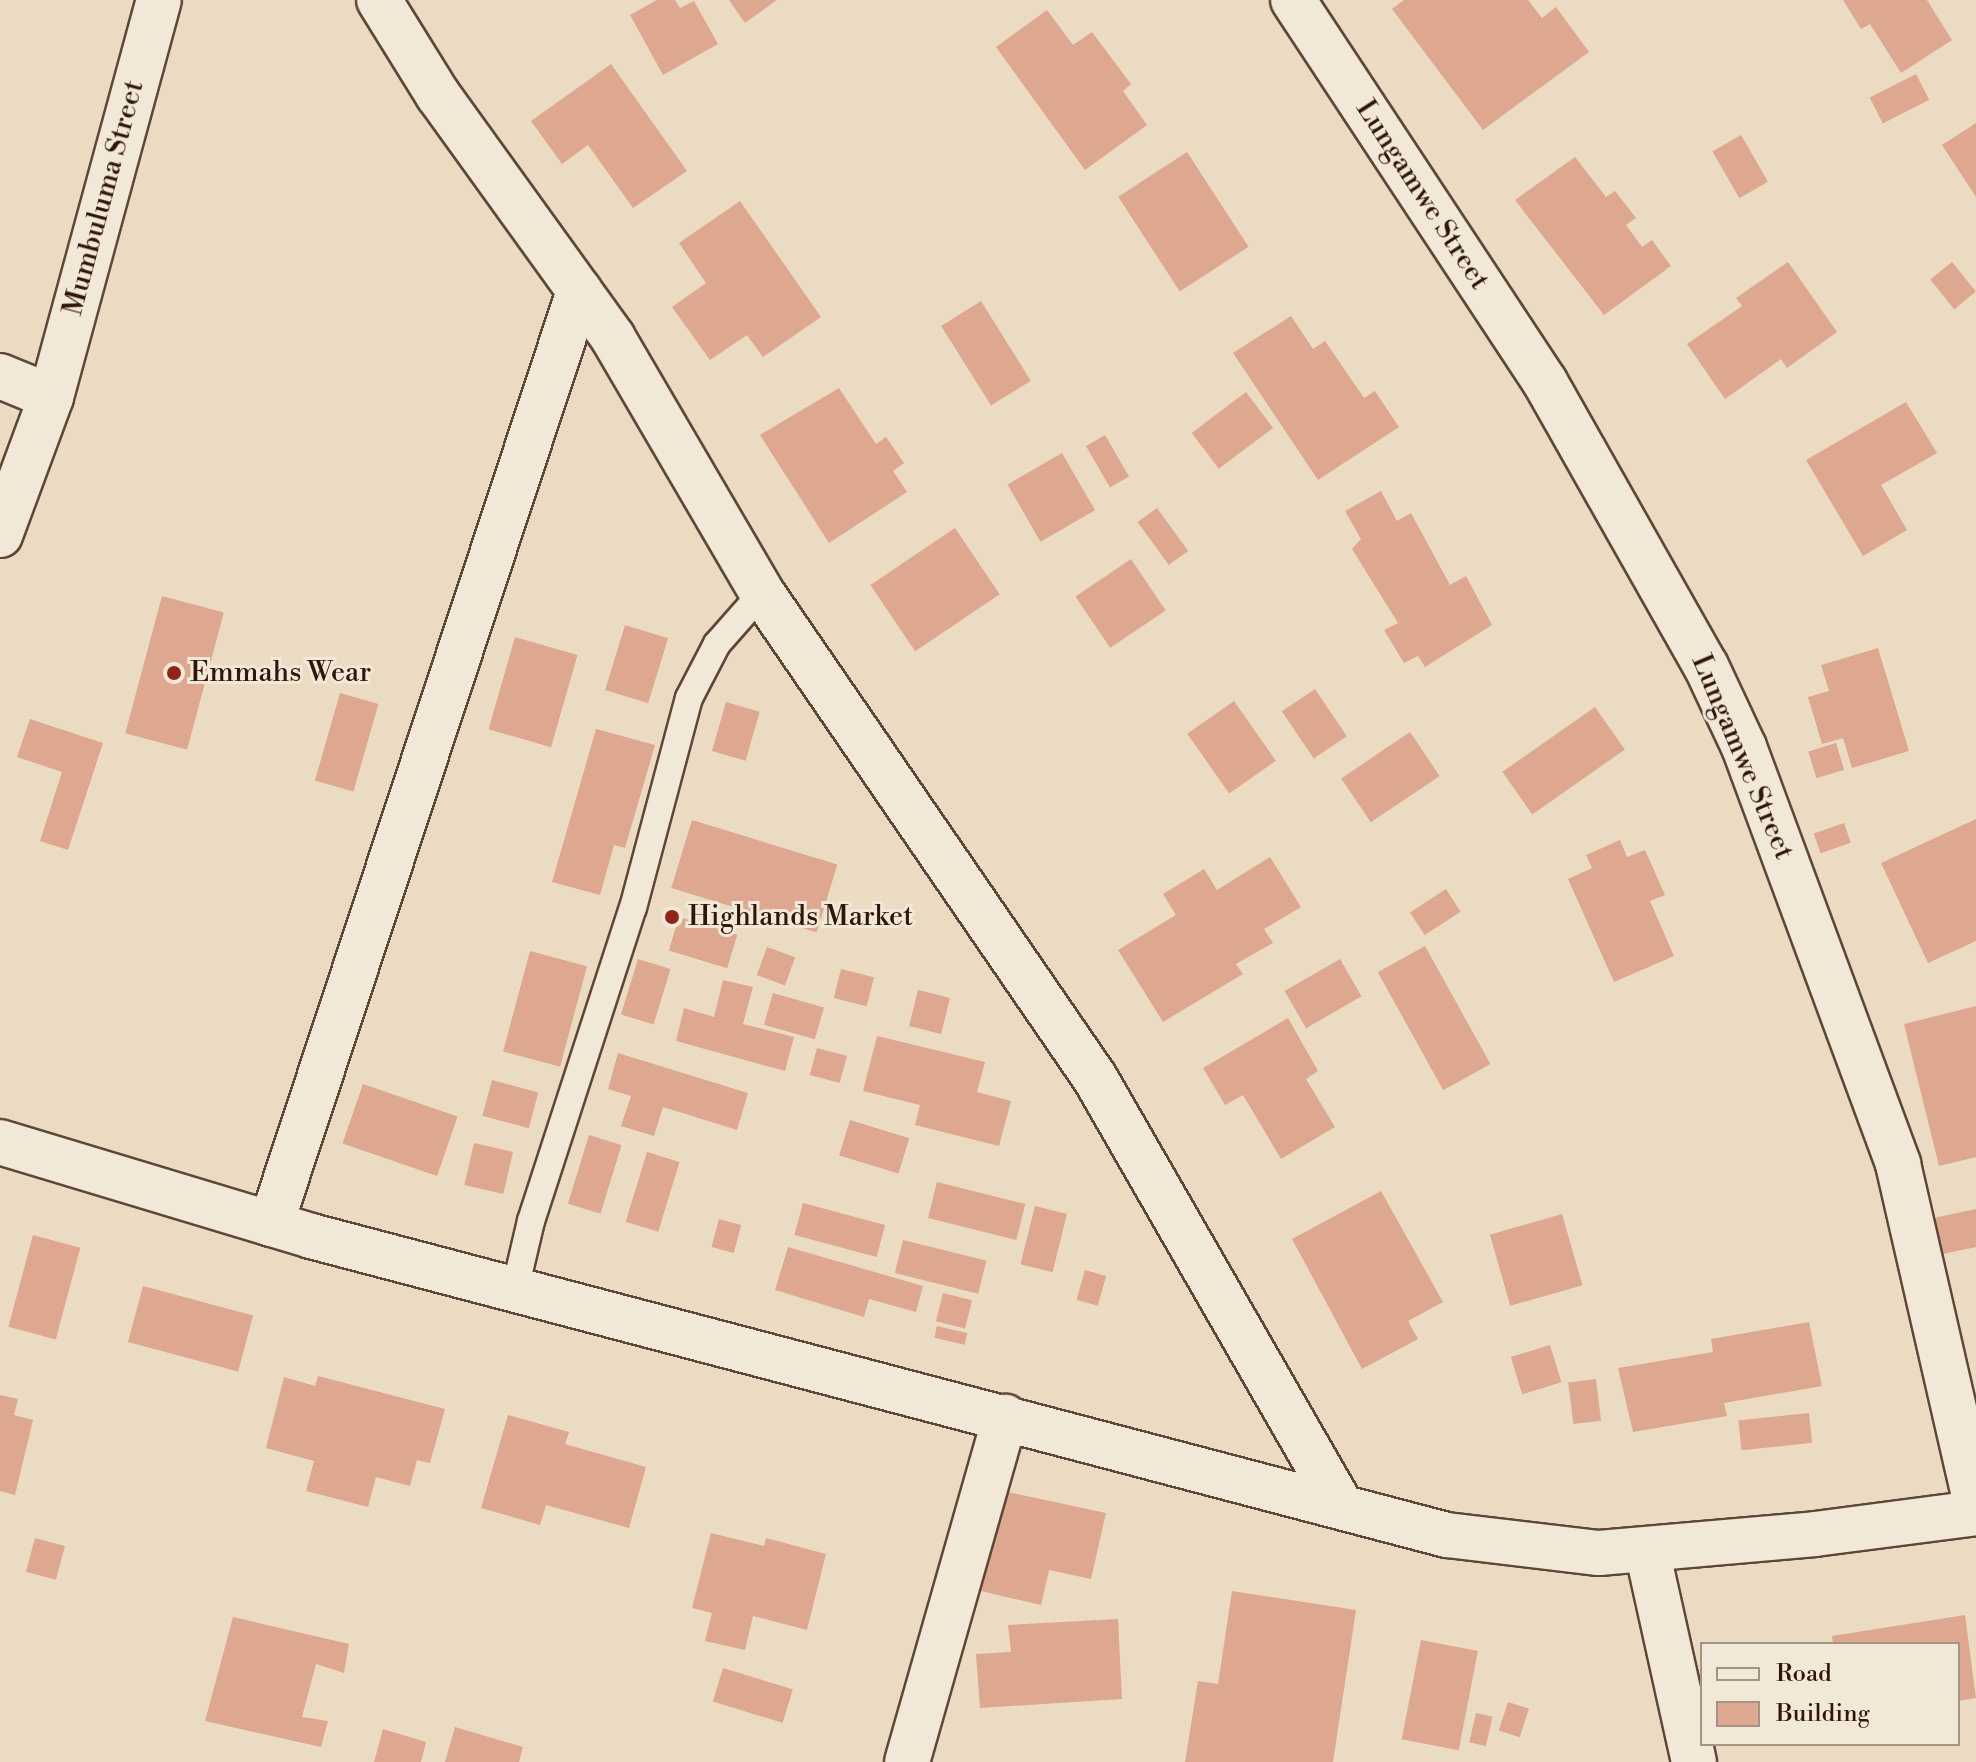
<!DOCTYPE html>
<style>
body{margin:0}
#map{position:relative;width:1976px;height:1762px;overflow:hidden;background:#ebdbc3;font-family:"Libre Bodoni",serif}
div>[style]{position:absolute}
.building>*{inset:0;background:#dda88f;transform-origin:0 0}
.roads{filter:drop-shadow(2px 0 #5f4638) drop-shadow(-2px 0 #5f4638) drop-shadow(0 2px #5f4638) drop-shadow(0 -2px #5f4638)}
.service>*{height:26px;margin:-13px;padding:0 13px;transform-origin:13px;border-radius:13px;background:#f2e8d8}
.minor>*{height:44px;margin:-22px;padding:0 22px;transform-origin:22px;border-radius:22px;background:#f2e8d8}
.dots>*{width:22px;height:22px;translate:-50% -50%;box-sizing:border-box;border:4px solid #f2e8d8;border-radius:50%}
span{translate:-50% -50%;white-space:nowrap;text-align:center;line-height:1.15;-webkit-text-stroke:6px #f2e8d8;paint-order:stroke}
.street-label{font-size:28px;color:#30150a}
.poi-label{font-size:28px;color:#30150a}
.left{translate:0 -50%;text-align:left}
.legend{position:absolute;left:1700px;top:1642px;width:260px;height:104px;box-sizing:border-box;background:#f2e8d8;border:2px solid #a49486;margin:0;padding:10px 14px;list-style:none;font-size:24px;color:#30150a}
.legend li{display:flex;align-items:center;gap:16px;height:40px}
.legend b{width:40px;border:2px solid #a49486}
</style>
<div id="map">
<div class="building">
<i style="clip-path:polygon(657px 0,675px 0,680px 8px,694px 1px,718px 44px,663px 75px,630px 15px)"></i>
<i style="clip-path:polygon(729px 0,777px 0,745px 23px)"></i>
<i style="clip-path:polygon(1404px 0,1528px 0,1542px 18px,1556px 7px,1589px 52px,1483px 130px,1392px 9px)"></i>
<i style="clip-path:polygon(1843px 0,1927px 0,1952px 40px,1901px 73px,1870px 24px,1861px 29px)"></i>
<i style="clip-path:polygon(1047px 10px,1073px 45px,1092px 32px,1131px 84px,1123px 91px,1147px 125px,1085px 170px,996px 47px)"></i>
<i style="clip-path:polygon(611px 64px,687px 171px,633px 208px,588px 145px,562px 164px,531px 121px)"></i>
<i style="left:1916px;top:74px;width:29px;height:52px;rotate:63deg"></i>
<i style="clip-path:polygon(1976px 123px,1976px 197px,1942px 145px)"></i>
<i style="left:1741px;top:135px;width:54px;height:33px;rotate:60deg"></i>
<i style="left:1187px;top:152px;width:113px;height:82px;rotate:57deg"></i>
<i style="clip-path:polygon(1575px 157px,1606px 197px,1615px 191px,1636px 218px,1626px 225px,1642px 247px,1652px 240px,1671px 266px,1604px 315px,1515px 200px)"></i>
<i style="clip-path:polygon(740px 201px,821px 317px,763px 357px,747px 335px,710px 360px,672px 307px,706px 283px,679px 243px)"></i>
<i style="clip-path:polygon(1788px 262px,1837px 332px,1787px 368px,1781px 359px,1725px 399px,1687px 344px,1742px 306px,1736px 298px)"></i>
<i style="left:1952px;top:262px;width:38px;height:28px;rotate:51deg"></i>
<i style="left:981px;top:301px;width:94px;height:47px;rotate:58deg"></i>
<i style="clip-path:polygon(1291px 316px,1313px 349px,1325px 341px,1364px 398px,1375px 391px,1399px 427px,1318px 480px,1233px 353px)"></i>
<i style="clip-path:polygon(839px 388px,876px 444px,886px 437px,904px 463px,893px 471px,907px 492px,829px 543px,760px 435px)"></i>
<i style="left:1246px;top:392px;width:45px;height:68px;rotate:53deg"></i>
<i style="clip-path:polygon(1906px 402px,1937px 453px,1881px 485px,1907px 530px,1863px 556px,1806px 460px)"></i>
<i style="left:1105px;top:435px;width:48px;height:22px;rotate:60deg"></i>
<i style="left:1062px;top:453px;width:66px;height:63px;rotate:60deg"></i>
<i style="clip-path:polygon(1381px 491px,1397px 521px,1411px 513px,1450px 585px,1466px 576px,1492px 625px,1425px 667px,1418px 656px,1404px 663px,1384px 630px,1398px 623px,1352px 549px,1361px 539px,1345px 511px)"></i>
<i style="left:1157px;top:508px;width:53px;height:24px;rotate:54deg"></i>
<i style="left:955px;top:528px;width:80px;height:102px;rotate:56deg"></i>
<i style="left:1131px;top:559px;width:62px;height:67px;rotate:56deg"></i>
<i style="left:162px;top:596px;width:64px;height:142px;rotate:15deg"></i>
<i style="left:625px;top:625px;width:45px;height:68px;rotate:17deg"></i>
<i style="left:515px;top:637px;width:65px;height:96px;rotate:16deg"></i>
<i style="clip-path:polygon(1878px 648px,1909px 751px,1852px 768px,1843px 738px,1822px 744px,1808px 697px,1829px 691px,1821px 665px)"></i>
<i style="left:1315px;top:689px;width:57px;height:40px;rotate:56deg"></i>
<i style="left:340px;top:693px;width:40px;height:91px;rotate:16deg"></i>
<i style="left:1234px;top:701px;width:73px;height:57px;rotate:55deg"></i>
<i style="left:726px;top:702px;width:35px;height:51px;rotate:16deg"></i>
<i style="left:1595px;top:707px;width:52px;height:113px;rotate:55deg"></i>
<i style="clip-path:polygon(30px 719px,103px 743px,68px 850px,40px 841px,62px 772px,17px 757px)"></i>
<i style="clip-path:polygon(596px 729px,655px 745px,625px 848px,614px 845px,600px 895px,552px 882px)"></i>
<i style="left:1410px;top:732px;width:53px;height:83px;rotate:56deg"></i>
<i style="left:1836px;top:743px;width:28px;height:29px;rotate:73deg"></i>
<i style="clip-path:polygon(1976px 819px,1976px 941px,1928px 963px,1881px 863px)"></i>
<i style="left:692px;top:820px;width:152px;height:71px;rotate:17deg"></i>
<i style="left:1844px;top:823px;width:21px;height:32px;rotate:71deg"></i>
<i style="clip-path:polygon(1620px 840px,1627px 857px,1645px 850px,1665px 895px,1650px 901px,1674px 956px,1614px 982px,1568px 879px,1592px 868px,1586px 855px)"></i>
<i style="clip-path:polygon(1270px 857px,1301px 907px,1264px 929px,1273px 943px,1236px 964px,1243px 974px,1163px 1022px,1118px 950px,1176px 915px,1163px 894px,1204px 869px,1217px 890px)"></i>
<i style="left:1446px;top:889px;width:27px;height:43px;rotate:57deg"></i>
<i style="left:679px;top:917px;width:61px;height:35px;rotate:17deg"></i>
<i style="left:1425px;top:946px;width:135px;height:54px;rotate:61deg"></i>
<i style="left:767px;top:947px;width:30px;height:30px;rotate:20deg"></i>
<i style="left:530px;top:951px;width:59px;height:104px;rotate:15deg"></i>
<i style="left:638px;top:959px;width:34px;height:58px;rotate:17deg"></i>
<i style="left:1340px;top:959px;width:43px;height:64px;rotate:60deg"></i>
<i style="left:841px;top:969px;width:34px;height:30px;rotate:14deg"></i>
<i style="clip-path:polygon(723px 980px,753px 987px,743px 1024px,794px 1037px,785px 1071px,676px 1041px,684px 1008px,714px 1017px)"></i>
<i style="left:918px;top:990px;width:33px;height:37px;rotate:14deg"></i>
<i style="left:773px;top:993px;width:53px;height:33px;rotate:16deg"></i>
<i style="clip-path:polygon(1976px 1006px,1976px 1157px,1939px 1166px,1904px 1024px)"></i>
<i style="clip-path:polygon(1288px 1018px,1318px 1071px,1306px 1079px,1335px 1127px,1281px 1159px,1243px 1095px,1225px 1105px,1203px 1068px)"></i>
<i style="clip-path:polygon(877px 1036px,985px 1062px,977px 1092px,1011px 1101px,999px 1146px,915px 1125px,920px 1105px,863px 1091px)"></i>
<i style="left:817px;top:1048px;width:31px;height:28px;rotate:15deg"></i>
<i style="clip-path:polygon(618px 1053px,748px 1093px,737px 1130px,663px 1107px,654px 1136px,621px 1126px,631px 1096px,608px 1089px)"></i>
<i style="left:492px;top:1080px;width:48px;height:37px;rotate:15deg"></i>
<i style="left:363px;top:1084px;width:100px;height:63px;rotate:19deg"></i>
<i style="left:850px;top:1120px;width:62px;height:37px;rotate:17deg"></i>
<i style="left:589px;top:1135px;width:34px;height:72px;rotate:17deg"></i>
<i style="left:474px;top:1143px;width:40px;height:43px;rotate:13deg"></i>
<i style="left:647px;top:1152px;width:34px;height:73px;rotate:17deg"></i>
<i style="left:937px;top:1182px;width:91px;height:37px;rotate:14deg"></i>
<i style="clip-path:polygon(1381px 1191px,1443px 1302px,1408px 1321px,1418px 1339px,1362px 1369px,1292px 1239px)"></i>
<i style="left:803px;top:1203px;width:85px;height:33px;rotate:15deg"></i>
<i style="left:1035px;top:1206px;width:33px;height:60px;rotate:14deg"></i>
<i style="clip-path:polygon(1976px 1209px,1976px 1247px,1928px 1257px,1919px 1221px)"></i>
<i style="left:1562px;top:1214px;width:74px;height:75px;rotate:74deg"></i>
<i style="left:719px;top:1219px;width:23px;height:29px;rotate:15deg"></i>
<i style="left:33px;top:1235px;width:49px;height:95px;rotate:15deg"></i>
<i style="left:903px;top:1240px;width:86px;height:34px;rotate:14deg"></i>
<i style="clip-path:polygon(788px 1247px,923px 1286px,916px 1312px,869px 1299px,864px 1317px,775px 1290px)"></i>
<i style="left:1085px;top:1270px;width:22px;height:31px;rotate:16deg"></i>
<i style="left:143px;top:1286px;width:114px;height:58px;rotate:15deg"></i>
<i style="left:943px;top:1293px;width:30px;height:29px;rotate:14deg"></i>
<i style="clip-path:polygon(1809px 1322px,1822px 1386px,1724px 1403px,1727px 1416px,1633px 1432px,1618px 1368px,1713px 1352px,1711px 1339px)"></i>
<i style="left:937px;top:1326px;width:31px;height:12px;rotate:13deg"></i>
<i style="left:1550px;top:1345px;width:39px;height:41px;rotate:73deg"></i>
<i style="clip-path:polygon(318px 1376px,445px 1409px,430px 1463px,417px 1460px,410px 1486px,376px 1477px,368px 1507px,306px 1491px,314px 1461px,266px 1448px,284px 1377px,315px 1386px)"></i>
<i style="left:1596px;top:1379px;width:42px;height:28px;rotate:83deg"></i>
<i style="clip-path:polygon(0 1395px,18px 1399px,14px 1415px,33px 1420px,15px 1495px,0 1491px)"></i>
<i style="left:1809px;top:1413px;width:30px;height:71px;rotate:84deg"></i>
<i style="clip-path:polygon(508px 1415px,569px 1432px,565px 1444px,646px 1467px,629px 1528px,546px 1505px,540px 1525px,481px 1508px)"></i>
<i style="clip-path:polygon(1003px 1491px,1106px 1513px,1091px 1579px,1049px 1570px,1041px 1605px,981px 1591px)"></i>
<i style="clip-path:polygon(711px 1533px,764px 1546px,766px 1538px,826px 1554px,807px 1630px,753px 1616px,745px 1650px,705px 1641px,712px 1613px,692px 1608px)"></i>
<i style="left:35px;top:1538px;width:31px;height:35px;rotate:15deg"></i>
<i style="clip-path:polygon(1232px 1591px,1356px 1610px,1333px 1762px,1185px 1762px,1198px 1681px,1218px 1684px)"></i>
<i style="clip-path:polygon(1965px 1615px,1976px 1698px,1958px 1701px,1958px 1644px,1833px 1644px,1832px 1636px)"></i>
<i style="clip-path:polygon(233px 1617px,349px 1644px,344px 1673px,316px 1664px,302px 1717px,328px 1721px,321px 1747px,205px 1721px)"></i>
<i style="clip-path:polygon(1118px 1619px,1122px 1699px,980px 1708px,976px 1654px,1011px 1652px,1008px 1625px)"></i>
<i style="left:1421px;top:1640px;width:58px;height:101px;rotate:11deg"></i>
<i style="left:723px;top:1668px;width:73px;height:35px;rotate:17deg"></i>
<i style="left:1508px;top:1702px;width:22px;height:30px;rotate:18deg"></i>
<i style="left:1476px;top:1713px;width:17px;height:30px;rotate:13deg"></i>
<i style="clip-path:polygon(455px 1727px,523px 1747px,519px 1762px,445px 1762px)"></i>
<i style="clip-path:polygon(383px 1729px,426px 1742px,421px 1762px,374px 1762px)"></i>
</div>
<div class="roads">
<div class="service">
<i style="left:515px;top:1289px;width:70px;rotate:-76.8deg"></i>
<i style="left:531px;top:1221px;width:329px;rotate:-72deg"></i>
<i style="left:633px;top:908px;width:217px;rotate:-75.1deg"></i>
<i style="left:689px;top:698px;width:61px;rotate:-62.6deg"></i>
<i style="left:717px;top:644px;width:68px;rotate:-48.6deg"></i>
</div>
<div class="minor">
<i style="left:379px;top:0;width:112px;rotate:58.2deg"></i>
<i style="left:438px;top:95px;width:299px;rotate:54.2deg"></i>
<i style="left:613px;top:338px;width:295px;rotate:59.7deg"></i>
<i style="left:762px;top:593px;width:588px;rotate:55.53deg"></i>
<i style="left:1095px;top:1078px;width:494px;rotate:60.1deg"></i>
<i style="left:1293px;top:0;width:458px;rotate:56.6deg"></i>
<i style="left:1545px;top:382px;width:326px;rotate:60.5deg"></i>
<i style="left:1706px;top:666px;width:89px;rotate:64.9deg"></i>
<i style="left:1744px;top:747px;width:445px;rotate:69.7deg"></i>
<i style="left:1898px;top:1164px;width:349px;rotate:77.1deg"></i>
<i style="left:0;top:376px;width:55px;rotate:22.4deg"></i>
<i style="left:0;top:535px;width:147px;rotate:-69.7deg"></i>
<i style="left:51px;top:397px;width:411px;rotate:-74.8deg"></i>
<i style="left:0;top:1142px;width:325px;rotate:16.8deg"></i>
<i style="left:311px;top:1236px;width:1175px;rotate:14.75deg"></i>
<i style="left:1447px;top:1535px;width:153px;rotate:6.8deg"></i>
<i style="left:1599px;top:1553px;width:217px;rotate:-5deg"></i>
<i style="left:1815px;top:1534px;width:162px;rotate:-7.4deg"></i>
<i style="left:271px;top:1224px;width:983px;rotate:-71.73deg"></i>
<i style="left:1647px;top:1550px;width:217px;rotate:77.5deg"></i>
<i style="left:907px;top:1762px;width:359px;rotate:-74.1deg"></i>
</div>
</div>
<div class="dots">
<i style="left:174px;top:673px;background:#8f2418"></i>
<i style="left:672px;top:917px;background:#8f2418"></i>
</div>
<div class="street-label">
<span style="left:1422px;top:195px;rotate:57deg">Lungamwe Street</span>
<span style="left:104px;top:198px;rotate:-75deg">Mumbuluma Street</span>
<span style="left:1742px;top:757px;rotate:67deg">Lungamwe Street</span>
</div>
<div class="poi-label">
<span class="left" style="left:190px;top:673px">Emmahs Wear</span>
<span class="left" style="left:688px;top:917px">Highlands Market</span>
</div>
<ul class="legend">
<li><b style="height:10px;background:#f2e8d8"></b>Road</li>
<li><b style="height:22px;background:#dda88f"></b>Building</li>
</ul>
</div>
